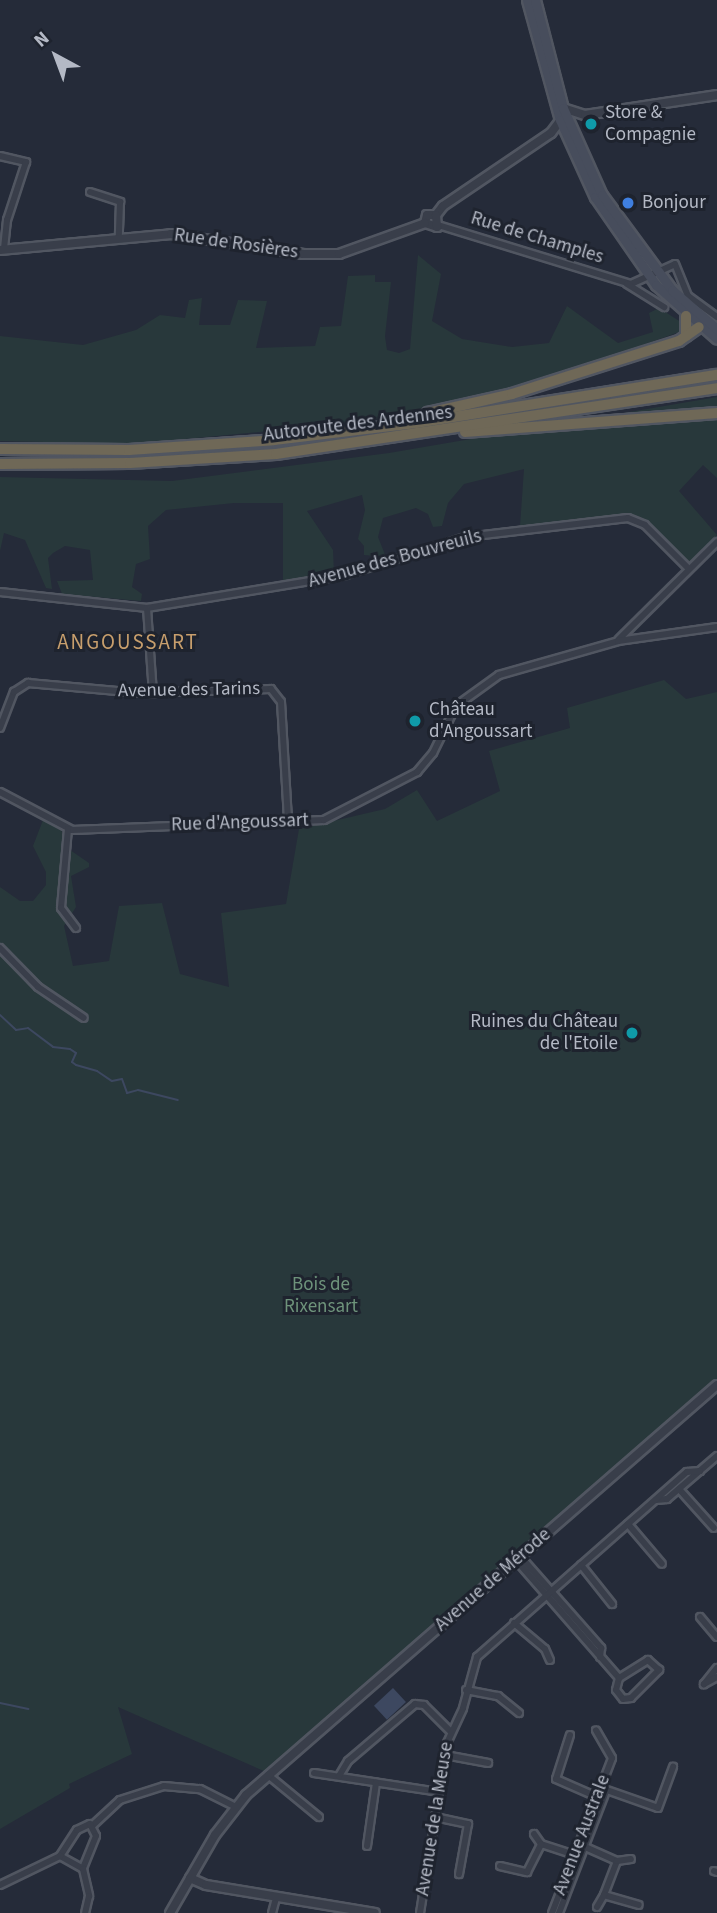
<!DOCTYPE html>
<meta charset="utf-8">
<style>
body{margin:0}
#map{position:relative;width:717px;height:1913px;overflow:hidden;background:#252b39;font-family:"Source Sans 3",sans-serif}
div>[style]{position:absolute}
.green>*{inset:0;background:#28383b}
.water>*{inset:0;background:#3d4860;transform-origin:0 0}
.stream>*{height:2px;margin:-1px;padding:0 1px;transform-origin:1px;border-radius:1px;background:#3d4860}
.roads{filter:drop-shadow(2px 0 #515661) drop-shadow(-2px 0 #515661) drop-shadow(0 2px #515661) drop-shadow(0 -2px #515661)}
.minor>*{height:6px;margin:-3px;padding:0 3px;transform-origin:3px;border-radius:3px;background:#393e4a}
.tertiary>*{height:8px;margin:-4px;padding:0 4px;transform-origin:4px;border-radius:4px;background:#393e4a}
.secondary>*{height:9px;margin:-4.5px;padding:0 4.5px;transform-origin:4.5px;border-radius:4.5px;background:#474d5c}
.motorway>*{height:10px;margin:-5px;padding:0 5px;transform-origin:5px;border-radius:5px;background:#6f6857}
.dots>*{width:19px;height:19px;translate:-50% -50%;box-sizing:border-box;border:4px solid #1e232e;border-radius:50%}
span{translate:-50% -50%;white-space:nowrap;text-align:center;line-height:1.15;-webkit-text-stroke:6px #1e232e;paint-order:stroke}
.poi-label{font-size:19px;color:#b4b9c5}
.left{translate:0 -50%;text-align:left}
.right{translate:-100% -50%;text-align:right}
.street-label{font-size:19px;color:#b4b9c5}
.park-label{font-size:19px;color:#6e937b}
.neighbourhood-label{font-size:21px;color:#c89f6d;letter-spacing:2px}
.north{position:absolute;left:21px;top:21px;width:70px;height:70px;-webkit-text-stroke:5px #1e232e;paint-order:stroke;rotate:319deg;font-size:19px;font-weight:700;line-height:28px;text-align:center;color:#b4b9c5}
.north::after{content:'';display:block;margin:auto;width:24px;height:32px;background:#b4b9c5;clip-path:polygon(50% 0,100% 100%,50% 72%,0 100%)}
</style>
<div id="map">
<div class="green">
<i style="clip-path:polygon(418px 255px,441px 274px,432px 321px,462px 339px,512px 347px,549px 343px,567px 306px,618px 343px,653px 332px,649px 313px,659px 308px,684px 324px,682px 331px,536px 383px,447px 408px,352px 423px,133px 444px,0 441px,0 336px,83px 345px,136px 330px,160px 315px,185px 318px,189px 300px,202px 298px,199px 325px,230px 325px,238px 300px,267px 301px,256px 348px,315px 346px,320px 327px,341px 326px,348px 276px,375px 275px,375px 282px,391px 282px,385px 336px,387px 350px,399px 353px,410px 349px)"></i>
<i style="clip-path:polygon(717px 397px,717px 478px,703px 465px,679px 491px,717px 535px,689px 565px,647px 521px,631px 515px,520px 526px,524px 469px,464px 484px,448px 503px,442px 526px,433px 527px,428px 514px,416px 508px,383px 518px,378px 537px,386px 557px,364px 555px,364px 546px,358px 539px,365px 510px,362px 495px,307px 511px,333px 550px,334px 572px,283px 581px,283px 503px,234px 503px,166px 510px,148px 526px,150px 559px,136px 564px,132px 587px,142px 594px,141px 601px,62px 594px,57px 581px,93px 580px,90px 550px,65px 546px,53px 553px,48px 558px,52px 589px,46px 588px,25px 540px,4px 533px,0 551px,0 477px,172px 481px,389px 453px)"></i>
<i style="clip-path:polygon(664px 680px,686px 699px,717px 692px,717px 1379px,266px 1772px,118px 1707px,132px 1754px,69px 1784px,70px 1788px,0 1829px,0 887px,20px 901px,33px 901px,46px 885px,46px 872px,33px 846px,43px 820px,61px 830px,70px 850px,89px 863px,89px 867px,71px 876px,76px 907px,64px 926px,73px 966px,109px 961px,119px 906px,162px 903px,180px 974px,229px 987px,221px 913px,286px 904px,299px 829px,385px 809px,417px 790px,437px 821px,500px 791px,489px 751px,570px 728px,567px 708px)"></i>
</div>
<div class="water">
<i style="left:393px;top:1688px;width:19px;height:26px;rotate:47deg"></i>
</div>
<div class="stream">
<i style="left:0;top:1015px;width:22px;rotate:43deg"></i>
<i style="left:16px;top:1030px;width:12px;rotate:-9deg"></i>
<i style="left:28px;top:1028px;width:31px;rotate:37deg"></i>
<i style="left:53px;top:1047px;width:17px;rotate:7deg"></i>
<i style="left:70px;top:1049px;width:7px;rotate:34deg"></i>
<i style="left:76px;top:1053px;width:10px;rotate:114deg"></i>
<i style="left:72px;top:1062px;width:5px;rotate:37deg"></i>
<i style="left:76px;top:1065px;width:22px;rotate:16deg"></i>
<i style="left:97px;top:1071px;width:18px;rotate:34deg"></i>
<i style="left:112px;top:1081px;width:10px;rotate:-11deg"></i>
<i style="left:122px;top:1079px;width:15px;rotate:70deg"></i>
<i style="left:127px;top:1093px;width:11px;rotate:-15deg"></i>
<i style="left:138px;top:1090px;width:41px;rotate:14deg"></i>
<i style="left:0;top:1703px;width:29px;rotate:12deg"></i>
</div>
<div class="roads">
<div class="minor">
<i style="left:0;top:156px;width:27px;rotate:13deg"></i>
<i style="left:26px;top:162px;width:61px;rotate:108.1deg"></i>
<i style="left:7px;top:220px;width:30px;rotate:96deg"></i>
<i style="left:90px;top:192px;width:32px;rotate:18deg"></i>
<i style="left:120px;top:202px;width:36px;rotate:92deg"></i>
<i style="left:438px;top:225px;width:202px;rotate:17deg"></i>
<i style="left:631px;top:284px;width:48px;rotate:-24.4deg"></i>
<i style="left:675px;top:264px;width:35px;rotate:68deg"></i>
<i style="left:688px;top:296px;width:36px;rotate:36deg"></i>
<i style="left:627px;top:284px;width:44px;rotate:31.9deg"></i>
<i style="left:0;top:592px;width:148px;rotate:6.2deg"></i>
<i style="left:147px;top:608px;width:202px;rotate:-9.4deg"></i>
<i style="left:346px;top:575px;width:126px;rotate:-17.6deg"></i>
<i style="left:466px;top:537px;width:163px;rotate:-6.7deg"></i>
<i style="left:628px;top:518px;width:18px;rotate:22deg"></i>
<i style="left:645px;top:525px;width:62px;rotate:45deg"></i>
<i style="left:147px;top:608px;width:86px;rotate:86deg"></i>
<i style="left:619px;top:639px;width:138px;rotate:-44.7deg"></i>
<i style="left:0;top:728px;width:39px;rotate:-69deg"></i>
<i style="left:14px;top:692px;width:17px;rotate:-33deg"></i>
<i style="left:28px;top:683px;width:112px;rotate:5.1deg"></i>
<i style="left:140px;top:693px;width:131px;rotate:-1.7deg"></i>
<i style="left:271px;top:689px;width:16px;rotate:52deg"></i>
<i style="left:281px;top:702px;width:119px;rotate:86.6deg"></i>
<i style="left:0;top:792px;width:81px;rotate:27.8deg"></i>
<i style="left:72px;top:830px;width:252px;rotate:-2.3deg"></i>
<i style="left:324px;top:820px;width:105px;rotate:-27.3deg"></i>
<i style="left:417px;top:772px;width:25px;rotate:-50deg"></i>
<i style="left:433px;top:753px;width:52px;rotate:-63.9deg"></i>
<i style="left:456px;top:706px;width:53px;rotate:-35.8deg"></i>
<i style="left:499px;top:675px;width:124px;rotate:-15.9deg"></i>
<i style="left:618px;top:641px;width:100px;rotate:-8deg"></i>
<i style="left:68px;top:829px;width:79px;rotate:95.1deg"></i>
<i style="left:61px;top:908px;width:25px;rotate:53deg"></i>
<i style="left:0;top:948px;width:54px;rotate:45.7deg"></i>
<i style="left:38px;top:987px;width:55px;rotate:34deg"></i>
<i style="left:679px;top:1489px;width:52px;rotate:48.1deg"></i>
<i style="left:656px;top:1500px;width:11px;rotate:-5deg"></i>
<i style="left:667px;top:1499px;width:66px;rotate:-40.7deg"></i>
<i style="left:628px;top:1524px;width:52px;rotate:49.6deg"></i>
<i style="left:520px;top:1556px;width:123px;rotate:48.6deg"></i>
<i style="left:601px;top:1648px;width:9px;rotate:96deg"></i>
<i style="left:516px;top:1560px;width:157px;rotate:48.9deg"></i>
<i style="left:619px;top:1678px;width:12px;rotate:104deg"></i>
<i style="left:616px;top:1690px;width:11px;rotate:52deg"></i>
<i style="left:623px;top:1699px;width:8px;rotate:-7deg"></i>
<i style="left:631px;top:1698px;width:40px;rotate:-45deg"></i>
<i style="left:659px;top:1670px;width:15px;rotate:-138deg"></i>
<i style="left:648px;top:1660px;width:34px;rotate:148deg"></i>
<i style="left:581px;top:1565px;width:50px;rotate:51.5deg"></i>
<i style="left:700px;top:1617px;width:26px;rotate:50deg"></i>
<i style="left:514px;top:1623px;width:40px;rotate:40deg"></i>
<i style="left:545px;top:1649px;width:12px;rotate:66deg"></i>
<i style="left:717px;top:1668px;width:21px;rotate:129deg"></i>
<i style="left:704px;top:1684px;width:15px;rotate:-28deg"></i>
<i style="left:466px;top:1690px;width:33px;rotate:11deg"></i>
<i style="left:498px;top:1696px;width:27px;rotate:39deg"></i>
<i style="left:570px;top:1735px;width:46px;rotate:107.7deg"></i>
<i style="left:556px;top:1779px;width:45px;rotate:23.7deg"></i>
<i style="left:445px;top:1755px;width:44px;rotate:10.5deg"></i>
<i style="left:314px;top:1773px;width:126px;rotate:8.6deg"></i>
<i style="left:268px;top:1775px;width:66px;rotate:39.5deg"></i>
<i style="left:339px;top:1776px;width:17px;rotate:-59deg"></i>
<i style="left:348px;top:1761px;width:88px;rotate:-40.4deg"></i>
<i style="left:415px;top:1704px;width:9px;rotate:6deg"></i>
<i style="left:424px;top:1705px;width:37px;rotate:45deg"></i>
<i style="left:604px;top:1789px;width:57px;rotate:19.4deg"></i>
<i style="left:658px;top:1808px;width:44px;rotate:-69.9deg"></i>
<i style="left:435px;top:1817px;width:34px;rotate:12deg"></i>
<i style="left:468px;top:1824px;width:51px;rotate:100.2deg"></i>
<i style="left:92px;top:1826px;width:38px;rotate:-43deg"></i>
<i style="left:120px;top:1800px;width:46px;rotate:-17.7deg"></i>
<i style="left:164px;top:1786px;width:36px;rotate:5deg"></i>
<i style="left:200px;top:1789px;width:40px;rotate:26.6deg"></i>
<i style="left:534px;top:1834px;width:12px;rotate:55deg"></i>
<i style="left:541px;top:1844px;width:36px;rotate:18deg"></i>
<i style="left:367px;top:1846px;width:64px;rotate:-81.9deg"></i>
<i style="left:583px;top:1846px;width:37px;rotate:24deg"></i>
<i style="left:617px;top:1861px;width:36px;rotate:111deg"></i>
<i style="left:604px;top:1895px;width:36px;rotate:16deg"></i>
<i style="left:60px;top:1856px;width:31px;rotate:-57deg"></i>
<i style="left:77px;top:1830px;width:14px;rotate:-25deg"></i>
<i style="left:90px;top:1824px;width:13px;rotate:63deg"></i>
<i style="left:96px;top:1836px;width:35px;rotate:112deg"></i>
<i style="left:60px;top:1856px;width:26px;rotate:29deg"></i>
<i style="left:617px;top:1861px;width:14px;rotate:-8deg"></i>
<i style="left:500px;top:1866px;width:28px;rotate:13deg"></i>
<i style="left:527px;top:1872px;width:31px;rotate:-63deg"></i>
<i style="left:83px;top:1869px;width:28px;rotate:77deg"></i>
<i style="left:89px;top:1896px;width:17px;rotate:103deg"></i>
<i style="left:714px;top:1871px;width:3px;rotate:18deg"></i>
<i style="left:0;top:1885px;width:67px;rotate:-25.8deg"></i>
<i style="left:597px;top:1907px;width:14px;rotate:-60deg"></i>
<i style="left:272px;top:1913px;width:16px;rotate:-75deg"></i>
<i style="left:420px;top:1913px;width:172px;rotate:-81deg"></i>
<i style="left:447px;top:1743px;width:38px;rotate:-65deg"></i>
<i style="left:463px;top:1708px;width:53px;rotate:-74.6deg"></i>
<i style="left:477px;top:1657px;width:280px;rotate:-41.4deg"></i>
<i style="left:687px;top:1472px;width:13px;rotate:-4deg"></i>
<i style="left:552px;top:1913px;width:166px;rotate:-68.8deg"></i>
<i style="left:612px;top:1758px;width:32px;rotate:-120deg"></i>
<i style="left:559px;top:1913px;width:131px;rotate:-68.9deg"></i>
</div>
<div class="tertiary">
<i style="left:563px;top:108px;width:23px;rotate:18deg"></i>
<i style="left:585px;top:115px;width:134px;rotate:-8.6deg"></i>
<i style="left:425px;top:223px;width:8px;rotate:-76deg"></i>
<i style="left:427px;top:215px;width:9px"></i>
<i style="left:436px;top:215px;width:11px;rotate:-52deg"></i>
<i style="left:443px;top:206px;width:130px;rotate:-34.1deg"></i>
<i style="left:551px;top:133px;width:15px;rotate:-53deg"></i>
<i style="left:425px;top:223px;width:13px;rotate:18deg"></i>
<i style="left:437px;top:227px;width:12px;rotate:-95deg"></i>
<i style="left:0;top:250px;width:172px;rotate:-5.3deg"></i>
<i style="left:171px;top:234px;width:134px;rotate:8.6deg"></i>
<i style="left:303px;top:254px;width:36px"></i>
<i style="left:339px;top:254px;width:91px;rotate:-19.8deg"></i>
<i style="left:190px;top:1878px;width:17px;rotate:24deg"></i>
<i style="left:206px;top:1885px;width:171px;rotate:9.4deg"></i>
<i style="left:170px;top:1913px;width:90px;rotate:-60deg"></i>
<i style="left:215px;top:1835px;width:51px;rotate:-52.2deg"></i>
<i style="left:246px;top:1795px;width:624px;rotate:-41.04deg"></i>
</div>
<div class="secondary">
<i style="left:527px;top:0;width:124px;rotate:74.6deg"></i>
<i style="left:560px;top:120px;width:85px;rotate:65.6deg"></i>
<i style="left:595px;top:197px;width:107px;rotate:55.3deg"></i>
<i style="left:656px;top:285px;width:81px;rotate:41.5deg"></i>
<i style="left:535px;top:0;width:112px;rotate:75.5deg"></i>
<i style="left:563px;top:108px;width:95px;rotate:65.9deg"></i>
<i style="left:602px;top:195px;width:118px;rotate:53.6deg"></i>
<i style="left:672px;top:290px;width:60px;rotate:40.9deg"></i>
</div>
<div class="motorway">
<i style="left:686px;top:336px;width:20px;rotate:-90deg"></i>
<i style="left:418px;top:421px;width:13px;rotate:-39deg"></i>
<i style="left:428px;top:413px;width:86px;rotate:-12.7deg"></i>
<i style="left:512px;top:394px;width:175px;rotate:-17.6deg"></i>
<i style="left:679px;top:341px;width:24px;rotate:-35deg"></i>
<i style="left:465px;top:432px;width:253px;rotate:-4.3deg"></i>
<i style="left:0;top:449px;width:129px;rotate:0.4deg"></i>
<i style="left:129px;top:450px;width:145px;rotate:-3.9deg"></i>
<i style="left:274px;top:440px;width:143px;rotate:-6.8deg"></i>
<i style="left:416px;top:423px;width:305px;rotate:-9.1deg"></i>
<i style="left:0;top:464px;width:130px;rotate:-0.4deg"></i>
<i style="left:130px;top:463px;width:146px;rotate:-3.5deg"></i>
<i style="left:276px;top:454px;width:446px;rotate:-8.5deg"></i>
</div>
</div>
<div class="dots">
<i style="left:591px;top:124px;background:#0f9aa8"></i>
<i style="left:628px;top:203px;background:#3f7fe0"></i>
<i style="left:415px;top:721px;background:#0f9aa8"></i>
<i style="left:632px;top:1033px;background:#0f9aa8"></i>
</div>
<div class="poi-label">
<span class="left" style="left:605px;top:124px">Store &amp;<br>Compagnie</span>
<span class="left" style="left:642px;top:203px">Bonjour</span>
<span class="left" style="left:429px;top:721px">Château<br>d'Angoussart</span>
<span class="right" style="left:618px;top:1033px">Ruines du Château<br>de l'Etoile</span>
</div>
<div class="street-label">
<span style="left:537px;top:238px;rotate:17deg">Rue de Champles</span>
<span style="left:236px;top:244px;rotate:8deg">Rue de Rosières</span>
<span style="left:358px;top:424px;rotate:-7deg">Autoroute des Ardennes</span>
<span style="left:395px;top:559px;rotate:-15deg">Avenue des Bouvreuils</span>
<span style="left:189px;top:690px;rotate:-1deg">Avenue des Tarins</span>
<span style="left:240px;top:823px;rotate:-2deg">Rue d'Angoussart</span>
<span style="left:493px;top:1580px;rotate:-41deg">Avenue de Mérode</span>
<span style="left:435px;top:1819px;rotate:-81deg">Avenue de la Meuse</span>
<span style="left:582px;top:1835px;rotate:-69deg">Avenue Australe</span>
</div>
<div class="park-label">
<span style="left:321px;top:1296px">Bois de<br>Rixensart</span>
</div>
<div class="neighbourhood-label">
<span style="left:128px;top:642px">ANGOUSSART</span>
</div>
<div class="north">N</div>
</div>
